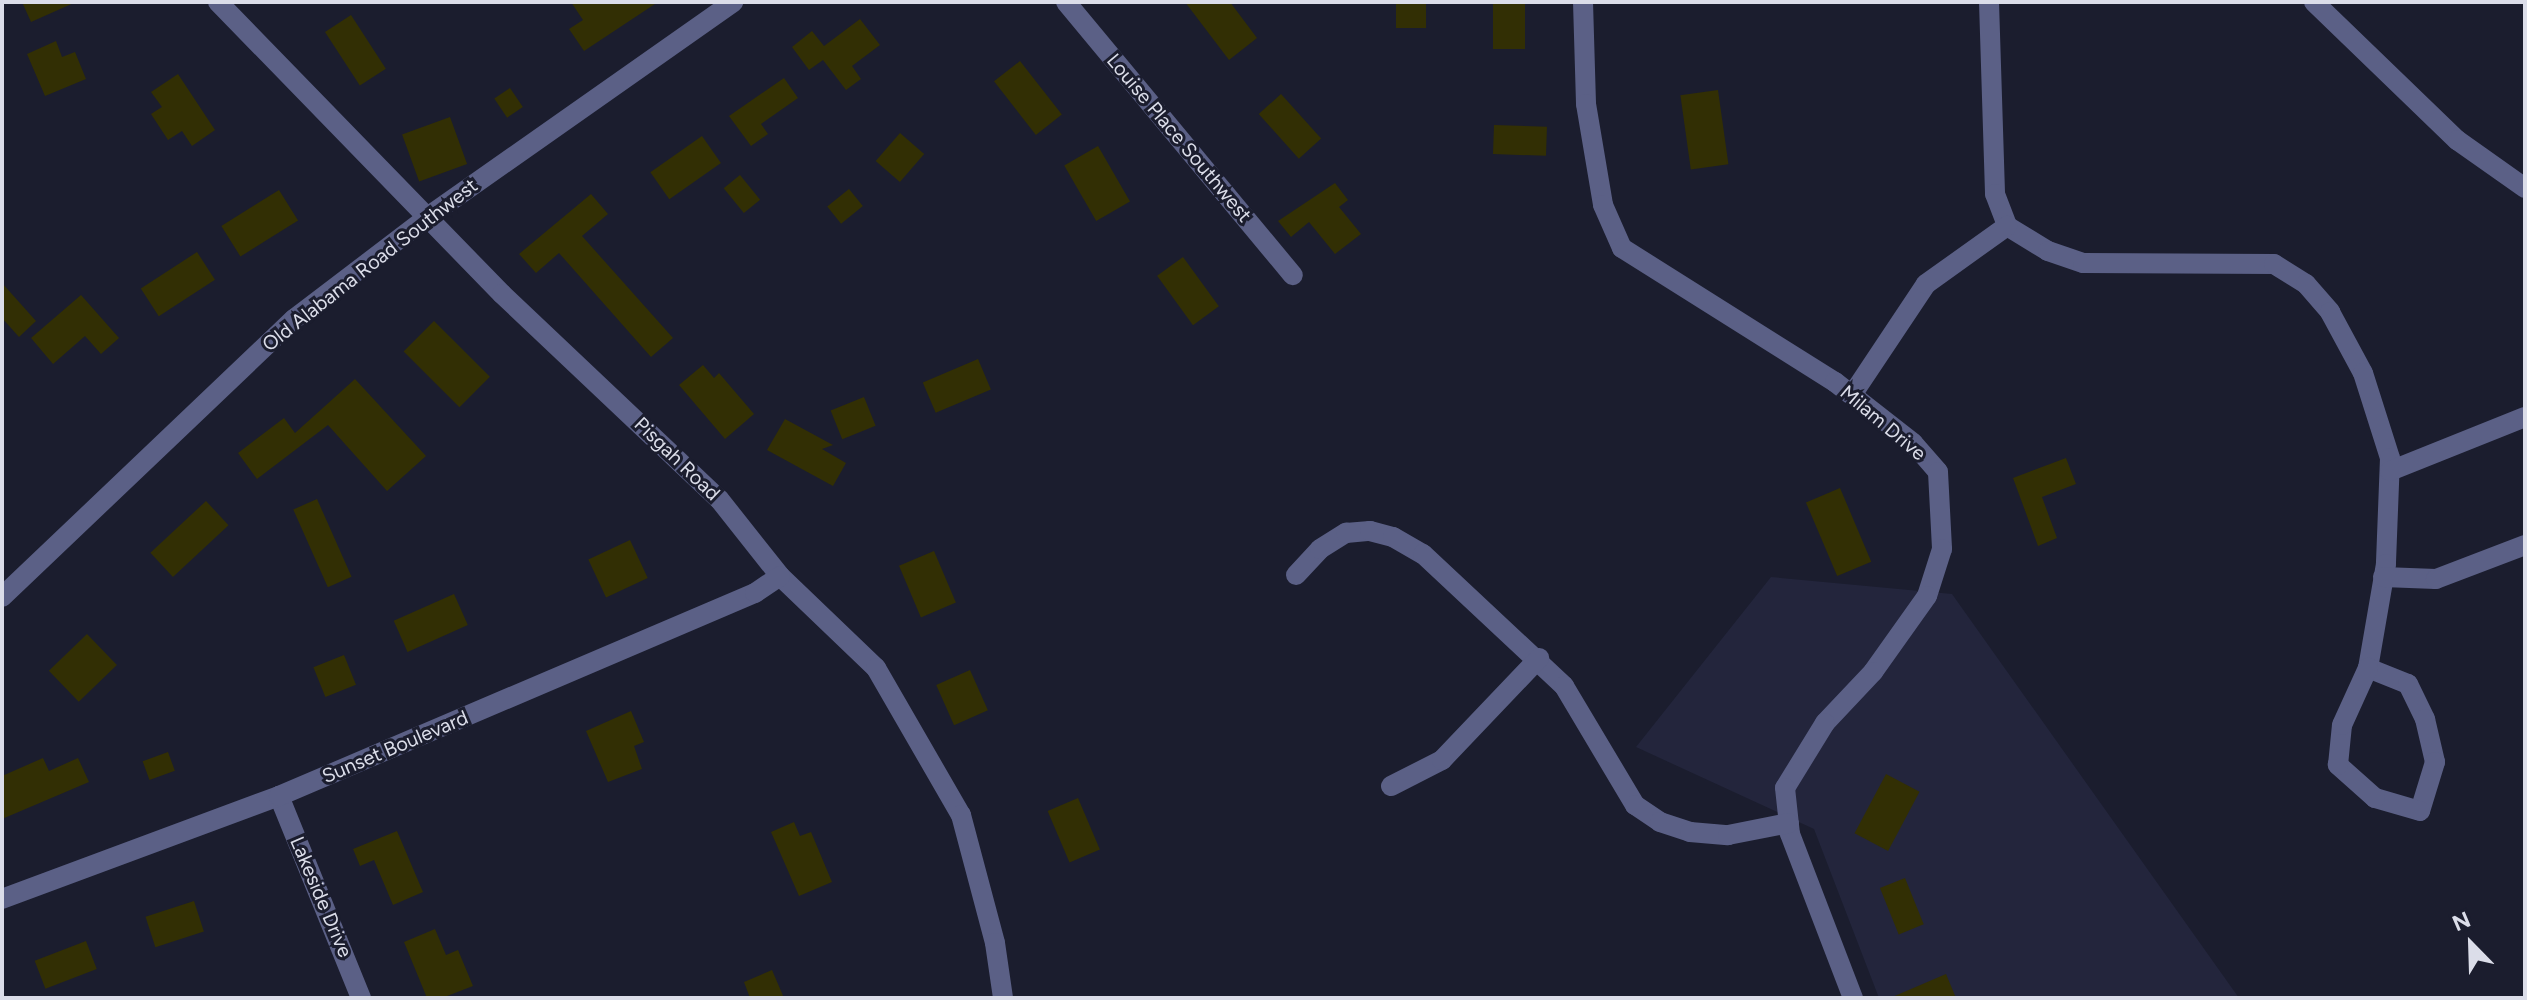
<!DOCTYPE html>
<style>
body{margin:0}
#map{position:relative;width:2527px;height:1000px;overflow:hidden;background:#1b1d2e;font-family:Figtree,sans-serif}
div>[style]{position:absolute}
.built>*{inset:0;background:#23253c}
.building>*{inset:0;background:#322f04;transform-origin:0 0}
.minor>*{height:20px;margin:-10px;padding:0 10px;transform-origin:10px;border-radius:10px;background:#5b6086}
span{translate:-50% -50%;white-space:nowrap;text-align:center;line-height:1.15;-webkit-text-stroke:6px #1b1d2e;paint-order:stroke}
.street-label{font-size:20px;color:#dbdde9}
.frame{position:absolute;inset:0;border:4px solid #dbdde9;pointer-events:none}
.north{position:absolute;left:2431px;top:904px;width:80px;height:80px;-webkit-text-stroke:6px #1b1d2e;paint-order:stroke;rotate:337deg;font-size:22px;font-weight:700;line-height:32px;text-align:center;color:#dbdde9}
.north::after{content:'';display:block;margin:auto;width:28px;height:36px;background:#dbdde9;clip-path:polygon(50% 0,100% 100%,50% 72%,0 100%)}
</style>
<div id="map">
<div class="built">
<i style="clip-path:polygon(1771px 577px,1952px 594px,2239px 998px,1879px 998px,1814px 829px,1636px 747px)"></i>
</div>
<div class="building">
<i style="clip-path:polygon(22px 2px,76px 2px,31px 22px)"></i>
<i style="clip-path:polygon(571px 2px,658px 2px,584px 51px,569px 29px,583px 20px)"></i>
<i style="clip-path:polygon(1185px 2px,1230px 2px,1257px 38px,1229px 60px)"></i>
<i style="left:1396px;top:2px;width:30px;height:26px"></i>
<i style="left:1493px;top:2px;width:32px;height:47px"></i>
<i style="left:351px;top:15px;width:64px;height:31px;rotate:57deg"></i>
<i style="clip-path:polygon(860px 19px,880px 45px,852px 66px,861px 79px,846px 90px,823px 60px,809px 70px,792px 47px,812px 31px,824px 46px)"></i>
<i style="clip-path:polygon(56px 41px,62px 57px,75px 52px,86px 79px,45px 96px,27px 54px)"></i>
<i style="left:1020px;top:61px;width:68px;height:33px;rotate:52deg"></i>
<i style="clip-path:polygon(178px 74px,215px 130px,192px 146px,182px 131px,168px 140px,151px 114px,162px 107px,151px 92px)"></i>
<i style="clip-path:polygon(784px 78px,798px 98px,761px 124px,768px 134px,751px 146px,729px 116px)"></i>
<i style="left:510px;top:88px;width:23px;height:19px;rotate:56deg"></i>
<i style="left:1718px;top:90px;width:75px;height:38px;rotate:82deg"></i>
<i style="left:1281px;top:94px;width:60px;height:30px;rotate:48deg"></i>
<i style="left:450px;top:117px;width:50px;height:51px;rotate:70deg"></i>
<i style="left:1494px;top:125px;width:53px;height:29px;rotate:2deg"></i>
<i style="left:900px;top:133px;width:32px;height:37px;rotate:41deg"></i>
<i style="left:702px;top:136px;width:33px;height:63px;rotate:55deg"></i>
<i style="left:1098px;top:146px;width:64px;height:39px;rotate:60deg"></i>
<i style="left:740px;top:175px;width:32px;height:21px;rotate:51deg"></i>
<i style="clip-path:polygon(1335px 183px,1348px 200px,1339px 207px,1361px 234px,1335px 254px,1309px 222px,1291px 237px,1278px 221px)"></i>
<i style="left:849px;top:189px;width:22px;height:28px;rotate:51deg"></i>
<i style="left:279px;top:190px;width:36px;height:68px;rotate:58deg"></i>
<i style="clip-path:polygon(591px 194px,608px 214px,582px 236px,673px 338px,651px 357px,559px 253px,536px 273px,519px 254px)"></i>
<i style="left:197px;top:252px;width:33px;height:67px;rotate:57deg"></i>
<i style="left:1183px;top:257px;width:61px;height:32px;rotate:54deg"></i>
<i style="clip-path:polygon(2px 283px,36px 321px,19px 337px,2px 318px)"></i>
<i style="clip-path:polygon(81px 295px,119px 338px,101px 354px,85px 336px,53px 364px,31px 338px)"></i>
<i style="left:434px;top:321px;width:79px;height:43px;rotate:45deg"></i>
<i style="left:978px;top:359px;width:33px;height:60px;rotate:67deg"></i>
<i style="clip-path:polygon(703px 365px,714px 378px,719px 373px,754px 414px,725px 439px,679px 385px)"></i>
<i style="clip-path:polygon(355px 379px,426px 456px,387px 491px,328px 425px,257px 479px,238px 453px,284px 418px,295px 433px)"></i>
<i style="left:864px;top:397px;width:31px;height:36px;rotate:68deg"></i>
<i style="clip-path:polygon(785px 419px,833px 445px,822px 449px,846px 463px,833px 486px,767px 450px)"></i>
<i style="clip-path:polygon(2066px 458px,2076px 484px,2042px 497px,2057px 538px,2038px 546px,2013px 478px)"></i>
<i style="left:1840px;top:488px;width:80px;height:37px;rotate:67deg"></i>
<i style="left:317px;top:499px;width:85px;height:26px;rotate:66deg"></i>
<i style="left:206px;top:501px;width:33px;height:76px;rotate:47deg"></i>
<i style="left:630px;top:540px;width:42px;height:46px;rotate:65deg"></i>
<i style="left:934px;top:551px;width:56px;height:38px;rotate:67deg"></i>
<i style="left:454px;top:594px;width:34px;height:66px;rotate:66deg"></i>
<i style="left:87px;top:634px;width:43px;height:53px;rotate:46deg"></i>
<i style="left:344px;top:655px;width:32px;height:33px;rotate:68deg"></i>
<i style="left:970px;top:670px;width:44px;height:37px;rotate:66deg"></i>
<i style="clip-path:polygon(631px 711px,644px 742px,634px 746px,642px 769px,608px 782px,586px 731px)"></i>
<i style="left:168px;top:752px;width:20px;height:27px;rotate:70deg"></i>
<i style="clip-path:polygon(43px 758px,49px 771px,78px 758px,89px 782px,2px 819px,2px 776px)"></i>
<i style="left:1886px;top:774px;width:38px;height:67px;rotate:28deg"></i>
<i style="left:1078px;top:798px;width:56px;height:33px;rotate:67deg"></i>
<i style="clip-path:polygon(794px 822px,800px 836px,811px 832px,832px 882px,799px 896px,771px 832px)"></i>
<i style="clip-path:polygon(397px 831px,423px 892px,393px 905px,374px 860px,360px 866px,353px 849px)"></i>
<i style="left:1905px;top:878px;width:50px;height:27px;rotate:68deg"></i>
<i style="left:194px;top:901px;width:32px;height:51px;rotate:72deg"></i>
<i style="clip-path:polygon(435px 929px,446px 955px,458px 950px,473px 986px,442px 998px,427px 998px,404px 942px)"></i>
<i style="left:86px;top:941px;width:30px;height:55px;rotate:69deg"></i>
<i style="clip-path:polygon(772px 970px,784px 998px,750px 998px,744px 982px)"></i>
<i style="clip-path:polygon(1946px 974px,1956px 998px,1890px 998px)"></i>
</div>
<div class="minor">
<i style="left:218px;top:2px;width:407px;rotate:45.8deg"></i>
<i style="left:502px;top:294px;width:299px;rotate:43.4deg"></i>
<i style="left:719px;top:499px;width:98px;rotate:51.6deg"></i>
<i style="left:780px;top:576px;width:133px;rotate:43.8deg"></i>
<i style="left:876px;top:668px;width:170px;rotate:60deg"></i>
<i style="left:961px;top:815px;width:132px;rotate:75.1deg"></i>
<i style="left:995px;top:943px;width:56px;rotate:81.7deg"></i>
<i style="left:1066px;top:2px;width:355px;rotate:50.3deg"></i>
<i style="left:1583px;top:2px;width:102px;rotate:88.3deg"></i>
<i style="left:1586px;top:104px;width:102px;rotate:80.4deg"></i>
<i style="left:1603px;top:205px;width:47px;rotate:66.2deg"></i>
<i style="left:1622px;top:248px;width:252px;rotate:32.2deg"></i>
<i style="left:1835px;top:382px;width:99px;rotate:38deg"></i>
<i style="left:1913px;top:443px;width:38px;rotate:49deg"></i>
<i style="left:1938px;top:472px;width:77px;rotate:87deg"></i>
<i style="left:1942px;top:549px;width:49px;rotate:107.7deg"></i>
<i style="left:1927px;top:596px;width:93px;rotate:125.4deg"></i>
<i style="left:1873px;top:672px;width:70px;rotate:133.3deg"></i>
<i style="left:1825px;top:723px;width:76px;rotate:121.6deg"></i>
<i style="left:1785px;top:788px;width:46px;rotate:83.8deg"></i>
<i style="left:1790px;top:834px;width:176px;rotate:69deg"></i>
<i style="left:1989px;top:2px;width:192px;rotate:88.2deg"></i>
<i style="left:1995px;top:194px;width:34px;rotate:69deg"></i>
<i style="left:2314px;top:2px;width:199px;rotate:44deg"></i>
<i style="left:2457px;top:140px;width:83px;rotate:35.2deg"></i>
<i style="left:2007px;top:226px;width:48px;rotate:31.4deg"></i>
<i style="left:2048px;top:251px;width:37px;rotate:19deg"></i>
<i style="left:2083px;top:263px;width:191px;rotate:0.3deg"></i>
<i style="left:2274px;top:264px;width:38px;rotate:32deg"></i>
<i style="left:2306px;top:284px;width:37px;rotate:49deg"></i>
<i style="left:2330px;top:312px;width:69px;rotate:61.6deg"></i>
<i style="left:2363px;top:373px;width:89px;rotate:72.4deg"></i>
<i style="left:2390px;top:458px;width:106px;rotate:92.2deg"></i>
<i style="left:2386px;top:564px;width:106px;rotate:99.8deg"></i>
<i style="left:2368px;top:668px;width:43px;rotate:21.8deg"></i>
<i style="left:2408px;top:684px;width:39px;rotate:64deg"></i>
<i style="left:2425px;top:719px;width:44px;rotate:76.9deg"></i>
<i style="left:2435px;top:762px;width:51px;rotate:107deg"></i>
<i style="left:2420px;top:811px;width:47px;rotate:-163.9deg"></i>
<i style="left:2375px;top:798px;width:50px;rotate:-138.3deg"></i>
<i style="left:2338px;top:765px;width:40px;rotate:-84.3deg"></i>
<i style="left:2342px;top:725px;width:63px;rotate:-65.5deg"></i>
<i style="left:1852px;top:395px;width:133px;rotate:-56.3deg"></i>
<i style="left:1926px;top:284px;width:100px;rotate:-35.6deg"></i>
<i style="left:2390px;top:471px;width:145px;rotate:-21.8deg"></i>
<i style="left:1296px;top:575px;width:35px;rotate:-47deg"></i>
<i style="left:1320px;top:549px;width:31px;rotate:-32deg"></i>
<i style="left:1346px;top:533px;width:24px;rotate:-5deg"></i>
<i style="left:1370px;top:531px;width:24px;rotate:15deg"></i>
<i style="left:1393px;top:537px;width:34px;rotate:30deg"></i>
<i style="left:1423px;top:554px;width:193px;rotate:43.1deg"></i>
<i style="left:1564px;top:686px;width:139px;rotate:59.2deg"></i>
<i style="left:1635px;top:805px;width:30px;rotate:34deg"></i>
<i style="left:1660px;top:822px;width:32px;rotate:18deg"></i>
<i style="left:1690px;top:832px;width:38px;rotate:5deg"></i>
<i style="left:1728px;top:835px;width:62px;rotate:-11.1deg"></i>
<i style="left:2383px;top:577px;width:53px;rotate:2.2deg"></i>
<i style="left:2436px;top:579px;width:95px;rotate:-20.9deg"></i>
<i style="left:2px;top:597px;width:403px;rotate:-43.6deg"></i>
<i style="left:294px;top:319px;width:170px;rotate:-37.3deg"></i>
<i style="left:429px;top:216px;width:372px;rotate:-35.1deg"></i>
<i style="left:1391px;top:786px;width:57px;rotate:-27deg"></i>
<i style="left:1442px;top:760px;width:141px;rotate:-46.4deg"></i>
<i style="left:279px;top:796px;width:218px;rotate:67.9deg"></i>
<i style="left:2px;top:899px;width:296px;rotate:-20.4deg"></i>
<i style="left:279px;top:796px;width:517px;rotate:-23.1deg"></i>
<i style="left:755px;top:593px;width:30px;rotate:-34deg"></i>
</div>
<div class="street-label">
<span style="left:1179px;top:138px;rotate:50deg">Louise Place Southwest</span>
<span style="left:370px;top:265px;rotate:-38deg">Old Alabama Road Southwest</span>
<span style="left:1883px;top:423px;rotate:40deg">Milam Drive</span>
<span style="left:677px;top:459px;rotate:44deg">Pisgah Road</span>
<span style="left:395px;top:747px;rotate:-23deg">Sunset Boulevard</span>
<span style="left:321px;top:897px;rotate:67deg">Lakeside Drive</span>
</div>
<div class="frame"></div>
<div class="north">N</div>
</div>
